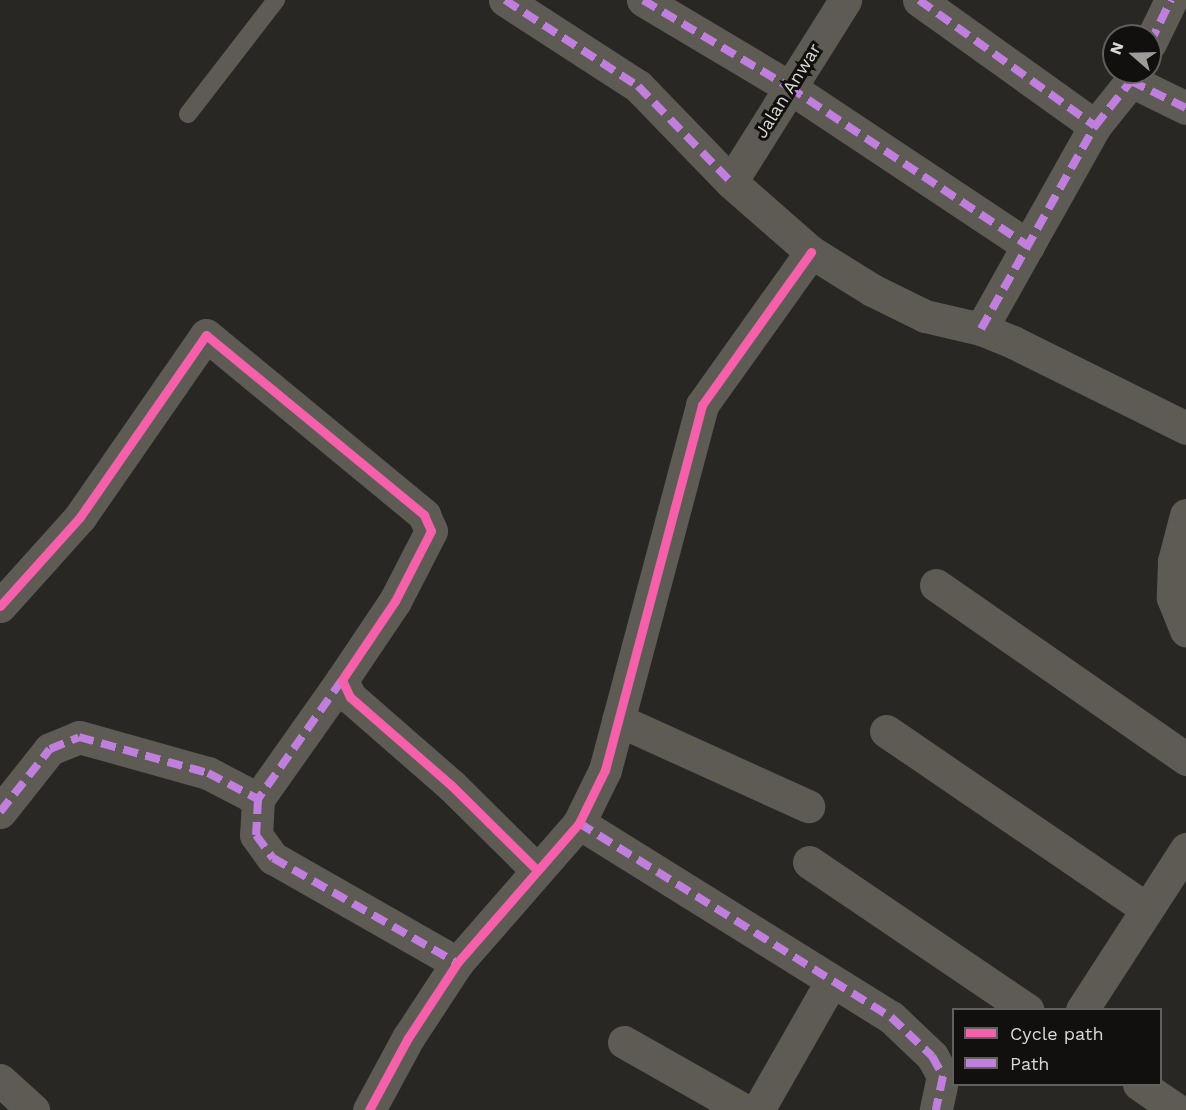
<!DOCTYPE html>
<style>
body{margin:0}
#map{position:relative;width:1186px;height:1110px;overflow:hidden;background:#282724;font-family:"Work Sans",sans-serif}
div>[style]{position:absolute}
.lane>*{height:18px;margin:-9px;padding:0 9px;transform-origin:9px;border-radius:9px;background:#5e5b54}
.street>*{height:33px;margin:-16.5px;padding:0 16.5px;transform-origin:16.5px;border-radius:16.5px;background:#5e5b54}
.quiet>*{height:8px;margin-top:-4px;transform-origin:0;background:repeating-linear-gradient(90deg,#c07fdc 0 15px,transparent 0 23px)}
.cycleway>*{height:9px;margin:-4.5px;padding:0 4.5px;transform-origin:4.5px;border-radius:4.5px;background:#f560ab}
span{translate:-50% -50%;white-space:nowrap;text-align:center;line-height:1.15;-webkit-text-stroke:6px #11100e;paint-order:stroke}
.street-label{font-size:18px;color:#dad9d6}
.legend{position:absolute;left:952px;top:1008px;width:210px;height:78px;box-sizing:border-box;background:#11100e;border:2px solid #61605e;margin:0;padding:8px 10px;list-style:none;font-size:18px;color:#dad9d6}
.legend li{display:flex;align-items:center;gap:12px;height:30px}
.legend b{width:30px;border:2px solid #61605e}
.north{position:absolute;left:1102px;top:24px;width:60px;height:60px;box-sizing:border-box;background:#11100e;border:2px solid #61605e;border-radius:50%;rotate:290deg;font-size:16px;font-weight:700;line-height:24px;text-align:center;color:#dad9d6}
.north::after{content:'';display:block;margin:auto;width:21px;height:27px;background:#9c9b98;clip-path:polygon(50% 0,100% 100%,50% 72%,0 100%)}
</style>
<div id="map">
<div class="lane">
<i style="left:188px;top:114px;width:144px;rotate:-52.3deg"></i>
</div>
<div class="street">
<i style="left:505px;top:0;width:158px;rotate:32.9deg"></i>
<i style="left:638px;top:86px;width:134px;rotate:45.9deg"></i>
<i style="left:731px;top:182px;width:106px;rotate:41.2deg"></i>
<i style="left:811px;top:252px;width:72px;rotate:31.9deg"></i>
<i style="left:872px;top:290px;width:59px;rotate:26.1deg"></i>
<i style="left:925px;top:316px;width:57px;rotate:13.1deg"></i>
<i style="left:981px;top:329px;width:35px;rotate:22deg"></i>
<i style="left:1013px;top:342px;width:193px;rotate:26.4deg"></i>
<i style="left:643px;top:0;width:170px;rotate:30.8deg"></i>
<i style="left:789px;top:87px;width:287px;rotate:33.6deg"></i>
<i style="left:919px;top:0;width:216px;rotate:35.6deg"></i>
<i style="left:1150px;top:43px;width:48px;rotate:-64deg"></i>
<i style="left:731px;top:182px;width:215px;rotate:-57.9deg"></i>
<i style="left:981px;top:329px;width:233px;rotate:-60.7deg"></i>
<i style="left:1095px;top:126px;width:58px;rotate:-51.3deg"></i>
<i style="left:1131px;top:81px;width:61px;rotate:26.1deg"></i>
<i style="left:1186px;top:515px;width:48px;rotate:104.6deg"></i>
<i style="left:1174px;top:561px;width:37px;rotate:92deg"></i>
<i style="left:1173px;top:598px;width:35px;rotate:68deg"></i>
<i style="left:936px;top:585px;width:305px;rotate:34.8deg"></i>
<i style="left:0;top:606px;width:120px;rotate:-48deg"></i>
<i style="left:80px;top:517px;width:221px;rotate:-55.3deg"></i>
<i style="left:206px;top:335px;width:283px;rotate:39.5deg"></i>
<i style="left:424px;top:515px;width:17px;rotate:66deg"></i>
<i style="left:431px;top:531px;width:79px;rotate:117.2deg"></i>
<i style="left:395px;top:601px;width:95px;rotate:123.9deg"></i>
<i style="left:342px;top:680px;width:19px;rotate:65deg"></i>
<i style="left:350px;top:697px;width:135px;rotate:41.1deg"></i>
<i style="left:452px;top:786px;width:120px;rotate:44.7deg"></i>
<i style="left:342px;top:680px;width:146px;rotate:125.2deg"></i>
<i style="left:258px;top:799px;width:36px;rotate:93deg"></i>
<i style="left:256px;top:835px;width:29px;rotate:54deg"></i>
<i style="left:273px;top:858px;width:212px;rotate:29.7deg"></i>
<i style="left:618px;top:720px;width:209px;rotate:24.4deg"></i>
<i style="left:886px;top:731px;width:316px;rotate:34.3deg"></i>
<i style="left:0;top:812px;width:80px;rotate:-51.6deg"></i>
<i style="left:50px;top:749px;width:31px;rotate:-22deg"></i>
<i style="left:79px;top:737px;width:134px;rotate:15.6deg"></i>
<i style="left:208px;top:773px;width:56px;rotate:27.5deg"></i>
<i style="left:579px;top:823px;width:367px;rotate:31.9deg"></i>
<i style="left:891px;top:1017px;width:57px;rotate:43.6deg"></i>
<i style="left:932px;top:1056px;width:23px;rotate:61deg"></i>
<i style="left:943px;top:1076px;width:35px;rotate:102deg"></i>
<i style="left:809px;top:862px;width:264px;rotate:34.1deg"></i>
<i style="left:1082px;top:1010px;width:192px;rotate:-57.1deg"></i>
<i style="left:624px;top:1042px;width:132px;rotate:29.5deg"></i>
<i style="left:0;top:1080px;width:45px;rotate:42.3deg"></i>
<i style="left:1139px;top:1084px;width:46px;rotate:34.4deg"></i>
<i style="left:369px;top:1110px;width:82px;rotate:-61.6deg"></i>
<i style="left:408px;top:1038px;width:90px;rotate:-56.8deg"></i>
<i style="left:457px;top:963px;width:186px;rotate:-48.9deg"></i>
<i style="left:579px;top:823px;width:59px;rotate:-63.9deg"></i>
<i style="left:605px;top:770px;width:378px;rotate:-75.1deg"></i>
<i style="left:702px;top:405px;width:188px;rotate:-54.5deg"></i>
<i style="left:758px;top:1110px;width:131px;rotate:-60.3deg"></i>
</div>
<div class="quiet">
<i style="left:505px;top:0;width:158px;rotate:32.9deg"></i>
<i style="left:638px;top:86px;width:134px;rotate:45.9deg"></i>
<i style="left:643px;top:0;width:170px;rotate:30.8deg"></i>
<i style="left:789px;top:87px;width:287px;rotate:33.6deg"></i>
<i style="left:919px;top:0;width:216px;rotate:35.6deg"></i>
<i style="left:1150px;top:43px;width:48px;rotate:-64deg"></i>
<i style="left:981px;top:329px;width:233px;rotate:-60.7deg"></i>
<i style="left:1095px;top:126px;width:58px;rotate:-51.3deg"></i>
<i style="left:1131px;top:81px;width:61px;rotate:26.1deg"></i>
<i style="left:342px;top:680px;width:146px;rotate:125.2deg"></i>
<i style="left:258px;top:799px;width:36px;rotate:93deg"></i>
<i style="left:256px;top:835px;width:29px;rotate:54deg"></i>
<i style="left:273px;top:858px;width:212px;rotate:29.7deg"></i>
<i style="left:0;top:812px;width:80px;rotate:-51.6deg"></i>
<i style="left:50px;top:749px;width:31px;rotate:-22deg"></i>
<i style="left:79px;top:737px;width:134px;rotate:15.6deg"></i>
<i style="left:208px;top:773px;width:56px;rotate:27.5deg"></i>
<i style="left:579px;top:823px;width:367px;rotate:31.9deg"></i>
<i style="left:891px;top:1017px;width:57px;rotate:43.6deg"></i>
<i style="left:932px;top:1056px;width:23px;rotate:61deg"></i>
<i style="left:943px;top:1076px;width:35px;rotate:102deg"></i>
</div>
<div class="cycleway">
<i style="left:0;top:606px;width:120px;rotate:-48deg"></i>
<i style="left:80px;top:517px;width:221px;rotate:-55.3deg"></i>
<i style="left:206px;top:335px;width:283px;rotate:39.5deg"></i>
<i style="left:424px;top:515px;width:17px;rotate:66deg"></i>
<i style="left:431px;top:531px;width:79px;rotate:117.2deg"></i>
<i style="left:395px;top:601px;width:95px;rotate:123.9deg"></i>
<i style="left:342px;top:680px;width:19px;rotate:65deg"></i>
<i style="left:350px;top:697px;width:135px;rotate:41.1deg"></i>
<i style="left:452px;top:786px;width:120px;rotate:44.7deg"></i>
<i style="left:369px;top:1110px;width:82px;rotate:-61.6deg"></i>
<i style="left:408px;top:1038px;width:90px;rotate:-56.8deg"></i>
<i style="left:457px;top:963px;width:186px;rotate:-48.9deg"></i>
<i style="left:579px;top:823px;width:59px;rotate:-63.9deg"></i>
<i style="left:605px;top:770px;width:378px;rotate:-75.1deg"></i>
<i style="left:702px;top:405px;width:188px;rotate:-54.5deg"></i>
</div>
<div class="street-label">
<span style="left:788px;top:91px;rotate:-58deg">Jalan Anwar</span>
</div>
<ul class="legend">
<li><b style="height:8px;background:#f560ab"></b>Cycle path</li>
<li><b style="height:8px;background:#c07fdc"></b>Path</li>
</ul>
<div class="north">N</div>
</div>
